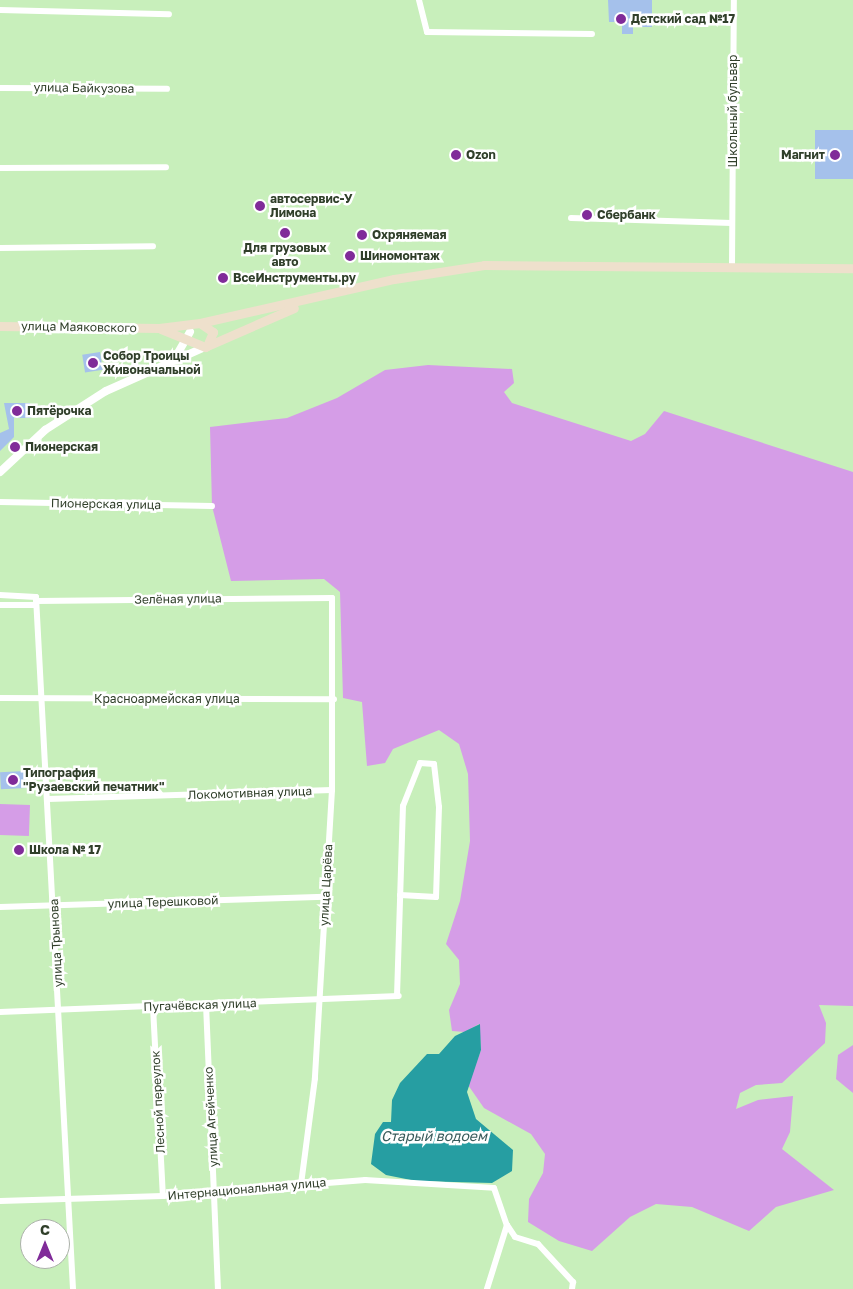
<!DOCTYPE html>
<meta charset="utf-8">
<style>
body{margin:0}
#map{position:relative;width:853px;height:1289px;overflow:hidden;background:#c8efbb;font-family:"Golos Text",sans-serif}
div>[style]{position:absolute}
.green>*{inset:0;background:#d59de7;transform-origin:0 0}
.water>*{inset:0;background:#269ea2}
.building>*{inset:0;background:#a5c1eb;transform-origin:0 0}
.minor>*{height:6px;margin:-3px;padding:0 3px;transform-origin:3px;border-radius:3px;background:#fff}
.tertiary>*{height:8px;margin:-4px;padding:0 4px;transform-origin:4px;border-radius:4px;background:#fff}
.secondary>*{height:9px;margin:-4.5px;padding:0 4.5px;transform-origin:4.5px;border-radius:4.5px;background:#eee0cc}
.dots>*{width:14px;height:14px;translate:-50% -50%;box-sizing:border-box;border:2px solid #fff;border-radius:50%}
span{translate:-50% -50%;white-space:nowrap;text-align:center;line-height:1.15;-webkit-text-stroke:5px #fff;paint-order:stroke}
.poi-label{font-size:12px;color:#303f2a;font-weight:700}
.left{translate:0 -50%;text-align:left}
.right{translate:-100% -50%;text-align:right}
.street-label{font-size:12px;color:#303f2a}
.water-label{font-size:14px;color:#395b5b;font-style:italic}
.north{position:absolute;left:20px;top:1219px;width:50px;height:50px;box-sizing:border-box;background:#fff;border:1px solid #acb2aa;border-radius:50%;rotate:0deg;font-size:14px;font-weight:700;line-height:20px;text-align:center;color:#303f2a}
.north::after{content:'';display:block;margin:auto;width:18px;height:22px;background:#802b99;clip-path:polygon(50% 0,100% 100%,50% 72%,0 100%)}
</style>
<div id="map">
<div class="green">
<i style="clip-path:polygon(428px 365px,512px 369px,514px 383px,504px 392px,512px 403px,631px 441px,645px 434px,664px 411px,853px 472px,853px 1006px,819px 1005px,826px 1023px,825px 1043px,782px 1083px,756px 1085px,740px 1093px,736px 1109px,758px 1100px,793px 1096px,790px 1132px,782px 1149px,834px 1190px,776px 1207px,749px 1231px,692px 1207px,656px 1204px,630px 1217px,592px 1251px,559px 1241px,528px 1222px,529px 1199px,543px 1173px,545px 1154px,531px 1134px,484px 1108px,468px 1085px,481px 1050px,479px 1024px,465px 1032px,452px 1031px,449px 1010px,460px 984px,459px 960px,446px 944px,460px 901px,470px 841px,468px 774px,459px 744px,439px 730px,393px 749px,385px 763px,367px 766px,362px 702px,343px 698px,340px 592px,324px 579px,231px 581px,212px 506px,210px 427px,287px 418px,337px 398px,385px 370px)"></i>
<i style="left:0;top:804px;width:30px;height:31px;rotate:2deg"></i>
<i style="clip-path:polygon(853px 1045px,853px 1093px,836px 1079px,838px 1055px)"></i>
</div>
<div class="water">
<i style="clip-path:polygon(480px 1024px,481px 1050px,467px 1092px,476px 1119px,513px 1150px,512px 1171px,492px 1183px,416px 1181px,386px 1175px,371px 1164px,375px 1134px,383px 1122px,391px 1122px,392px 1100px,400px 1083px,427px 1054px,439px 1054px,455px 1036px)"></i>
</div>
<div class="building">
<i style="clip-path:polygon(608px 0,652px 0,652px 27px,633px 27px,633px 34px,622px 34px,622px 22px,609px 22px)"></i>
<i style="left:853px;top:130px;width:49px;height:38px;rotate:90deg"></i>
<i style="left:100px;top:352px;width:18px;height:18px;rotate:81deg"></i>
<i style="clip-path:polygon(4px 403px,30px 403px,31px 418px,14px 418px,14px 437px,0 451px,0 433px,9px 429px)"></i>
<i style="left:25px;top:771px;width:17px;height:25px;rotate:87deg"></i>
</div>
<div class="minor">
<i style="left:419px;top:0;width:33px;rotate:76deg"></i>
<i style="left:427px;top:32px;width:165px;rotate:0.7deg"></i>
<i style="left:0;top:10px;width:169px;rotate:1.4deg"></i>
<i style="left:0;top:88px;width:167px;rotate:0.3deg"></i>
<i style="left:0;top:168px;width:166px;rotate:-0.3deg"></i>
<i style="left:571px;top:218px;width:161px;rotate:1.8deg"></i>
<i style="left:0;top:248px;width:153px;rotate:-0.7deg"></i>
<i style="left:732px;top:266px;width:266px;rotate:-89.6deg"></i>
<i style="left:0;top:502px;width:212px;rotate:1.1deg"></i>
<i style="left:0;top:595px;width:36px;rotate:3deg"></i>
<i style="left:36px;top:597px;width:693px;rotate:86.94deg"></i>
<i style="left:36px;top:601px;width:296px;rotate:-0.6deg"></i>
<i style="left:332px;top:598px;width:192px;rotate:90deg"></i>
<i style="left:332px;top:790px;width:289px;rotate:93.4deg"></i>
<i style="left:315px;top:1078px;width:107px;rotate:97.5deg"></i>
<i style="left:0;top:605px;width:36px"></i>
<i style="left:0;top:698px;width:334px;rotate:0.2deg"></i>
<i style="left:48px;top:799px;width:284px;rotate:-1.8deg"></i>
<i style="left:0;top:907px;width:325px;rotate:-1.8deg"></i>
<i style="left:397px;top:996px;width:190px;rotate:-88.2deg"></i>
<i style="left:403px;top:806px;width:46px;rotate:-68.4deg"></i>
<i style="left:420px;top:763px;width:14px;rotate:4deg"></i>
<i style="left:434px;top:764px;width:43px;rotate:83.4deg"></i>
<i style="left:439px;top:807px;width:90px;rotate:91.9deg"></i>
<i style="left:436px;top:897px;width:36px;rotate:-177deg"></i>
<i style="left:206px;top:1004px;width:285px;rotate:87.6deg"></i>
<i style="left:153px;top:1007px;width:189px;rotate:87deg"></i>
<i style="left:0;top:1012px;width:399px;rotate:-2.3deg"></i>
<i style="left:0;top:1201px;width:163px;rotate:-1.8deg"></i>
<i style="left:163px;top:1196px;width:203px;rotate:-4.5deg"></i>
<i style="left:365px;top:1180px;width:129px;rotate:3.5deg"></i>
<i style="left:494px;top:1188px;width:39px;rotate:71deg"></i>
<i style="left:507px;top:1225px;width:67px;rotate:107.4deg"></i>
<i style="left:507px;top:1225px;width:14px;rotate:56deg"></i>
<i style="left:515px;top:1237px;width:24px;rotate:17deg"></i>
<i style="left:538px;top:1244px;width:52px;rotate:47.4deg"></i>
<i style="left:573px;top:1282px;width:7px;rotate:98deg"></i>
</div>
<div class="tertiary">
<i style="left:175px;top:358px;width:30px;rotate:-60deg"></i>
<i style="left:0;top:472px;width:62px;rotate:-43deg"></i>
<i style="left:45px;top:430px;width:72px;rotate:-32.6deg"></i>
<i style="left:106px;top:391px;width:108px;rotate:-24deg"></i>
</div>
<div class="secondary">
<i style="left:200px;top:323px;width:199px;rotate:-12.8deg"></i>
<i style="left:394px;top:279px;width:91px;rotate:-8.8deg"></i>
<i style="left:484px;top:265px;width:369px;rotate:0.5deg"></i>
<i style="left:0;top:326px;width:159px;rotate:0.7deg"></i>
<i style="left:159px;top:328px;width:41px;rotate:-7deg"></i>
<i style="left:200px;top:323px;width:16px;rotate:35deg"></i>
<i style="left:213px;top:332px;width:15px;rotate:113deg"></i>
<i style="left:161px;top:329px;width:48px;rotate:22.2deg"></i>
<i style="left:205px;top:347px;width:97px;rotate:-23.7deg"></i>
</div>
<div class="dots">
<i style="left:621px;top:19px;background:#802b99"></i>
<i style="left:456px;top:155px;background:#802b99"></i>
<i style="left:835px;top:155px;background:#802b99"></i>
<i style="left:260px;top:206px;background:#802b99"></i>
<i style="left:587px;top:215px;background:#802b99"></i>
<i style="left:285px;top:233px;background:#802b99"></i>
<i style="left:362px;top:235px;background:#802b99"></i>
<i style="left:350px;top:256px;background:#802b99"></i>
<i style="left:223px;top:278px;background:#802b99"></i>
<i style="left:93px;top:363px;background:#802b99"></i>
<i style="left:17px;top:411px;background:#802b99"></i>
<i style="left:15px;top:447px;background:#802b99"></i>
<i style="left:13px;top:780px;background:#802b99"></i>
<i style="left:19px;top:850px;background:#802b99"></i>
</div>
<div class="poi-label">
<span class="left" style="left:631px;top:19px">Детский сад №17</span>
<span class="left" style="left:466px;top:155px">Ozon</span>
<span class="right" style="left:825px;top:155px">Магнит</span>
<span class="left" style="left:270px;top:206px">автосервис-У<br>Лимона</span>
<span class="left" style="left:597px;top:215px">Сбербанк</span>
<span class="left" style="left:372px;top:235px">Охряняемая</span>
<span style="left:285px;top:255px">Для грузовых<br>авто</span>
<span class="left" style="left:360px;top:256px">Шиномонтаж</span>
<span class="left" style="left:233px;top:278px">ВсеИнструменты.ру</span>
<span class="left" style="left:103px;top:363px">Собор Троицы<br>Живоначальной</span>
<span class="left" style="left:27px;top:411px">Пятёрочка</span>
<span class="left" style="left:25px;top:447px">Пионерская</span>
<span class="left" style="left:23px;top:780px">Типография<br>"Рузаевский печатник"</span>
<span class="left" style="left:29px;top:850px">Школа № 17</span>
</div>
<div class="street-label">
<span style="left:84px;top:88px;rotate:1deg">улица Байкузова</span>
<span style="left:733px;top:111px;rotate:-90deg">Школьный бульвар</span>
<span style="left:79px;top:327px;rotate:1deg">улица Маяковского</span>
<span style="left:106px;top:504px;rotate:1deg">Пионерская улица</span>
<span style="left:178px;top:599px;rotate:-1deg">Зелёная улица</span>
<span style="left:167px;top:699px">Красноармейская улица</span>
<span style="left:250px;top:793px;rotate:-2deg">Локомотивная улица</span>
<span style="left:326px;top:885px;rotate:-87deg">улица Царёва</span>
<span style="left:163px;top:902px;rotate:-2deg">улица Терешковой</span>
<span style="left:56px;top:943px;rotate:-93deg">улица Трынова</span>
<span style="left:200px;top:1005px;rotate:-2deg">Пугачёвская улица</span>
<span style="left:158px;top:1102px;rotate:-93deg">Лесной переулок</span>
<span style="left:211px;top:1117px;rotate:-93deg">улица Агейченко</span>
<span style="left:247px;top:1189px;rotate:-5deg">Интернациональная улица</span>
</div>
<div class="water-label">
<span style="left:434px;top:1136px">Старый водоем</span>
</div>
<div class="north">С</div>
</div>
